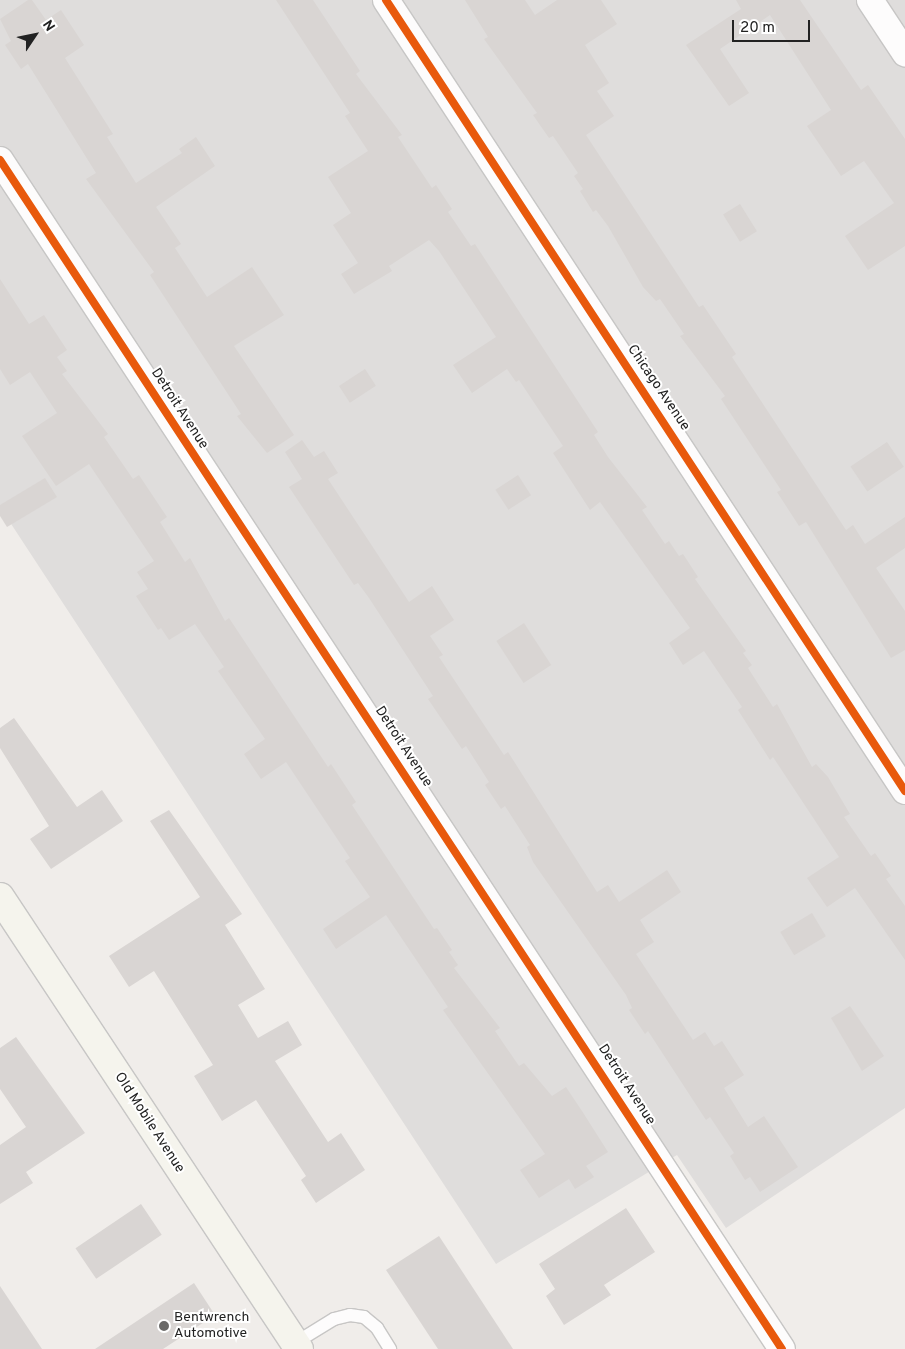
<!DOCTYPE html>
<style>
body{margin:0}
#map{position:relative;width:905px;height:1349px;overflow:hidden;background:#f0edea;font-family:Overpass,sans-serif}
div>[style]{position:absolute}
.residential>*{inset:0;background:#dfdddc}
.building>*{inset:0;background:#d9d5d3;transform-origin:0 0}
.roads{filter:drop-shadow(1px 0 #c7c6c5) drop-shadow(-1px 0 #c7c6c5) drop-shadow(0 1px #c7c6c5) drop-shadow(0 -1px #c7c6c5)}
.lane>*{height:12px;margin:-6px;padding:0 6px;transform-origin:6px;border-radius:6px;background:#fdfcfc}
.street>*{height:26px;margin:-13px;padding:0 13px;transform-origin:13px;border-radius:13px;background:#fdfcfc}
.secondary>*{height:28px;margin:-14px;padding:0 14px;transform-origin:14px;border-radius:14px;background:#f5f4ed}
.cycleway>*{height:8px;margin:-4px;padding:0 4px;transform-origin:4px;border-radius:4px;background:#e8590c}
.dots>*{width:14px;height:14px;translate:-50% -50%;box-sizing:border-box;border:2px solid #fff;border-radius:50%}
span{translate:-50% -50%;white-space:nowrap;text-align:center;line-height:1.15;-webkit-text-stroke:4px #fff;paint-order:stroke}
.street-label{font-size:14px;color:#222}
.poi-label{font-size:14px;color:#222}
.left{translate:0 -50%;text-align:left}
.north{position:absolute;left:10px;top:10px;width:50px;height:50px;-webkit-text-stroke:4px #fff;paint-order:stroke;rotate:56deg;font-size:14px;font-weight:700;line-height:20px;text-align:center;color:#222}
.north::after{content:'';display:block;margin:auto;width:18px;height:22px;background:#222;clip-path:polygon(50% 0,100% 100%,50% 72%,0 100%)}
.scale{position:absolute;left:732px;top:20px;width:78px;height:22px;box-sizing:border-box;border:2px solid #222;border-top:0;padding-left:6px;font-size:15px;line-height:18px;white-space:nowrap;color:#222;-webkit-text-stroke:4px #fff;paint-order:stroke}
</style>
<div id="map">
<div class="residential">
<i style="clip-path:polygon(0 0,905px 0,905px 1108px,726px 1228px,677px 1155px,496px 1264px,0 507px)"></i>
</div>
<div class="building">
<i style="clip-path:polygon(28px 0,32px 0,46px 20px,61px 10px,84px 45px,65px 58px,113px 134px,107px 137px,136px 183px,182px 153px,179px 149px,196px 137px,215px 166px,156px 207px,181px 244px,175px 248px,207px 297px,252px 267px,284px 315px,234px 346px,294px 435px,267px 453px,237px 416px,241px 414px,150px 275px,154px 272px,86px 179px,96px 173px,28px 64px,21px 69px,5px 45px,11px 41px,0 19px)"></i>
<i style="clip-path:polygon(276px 0,313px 0,360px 71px,356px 74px,402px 135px,398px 137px,432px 188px,436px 185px,452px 209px,448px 212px,471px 246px,475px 244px,598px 432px,594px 435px,608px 457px,647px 507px,642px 510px,665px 544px,669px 541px,679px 556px,683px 554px,698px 577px,695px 579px,746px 651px,743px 653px,752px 665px,748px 668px,773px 707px,777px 704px,812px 767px,816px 764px,828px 777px,850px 814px,844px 817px,871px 856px,875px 853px,891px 876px,886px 879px,905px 906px,905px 960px,855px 888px,827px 907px,807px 878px,839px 857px,773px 757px,770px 760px,738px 710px,742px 707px,704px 651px,683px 665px,669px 643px,690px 628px,600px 502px,590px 510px,553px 453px,563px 446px,519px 380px,516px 382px,507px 369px,472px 393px,453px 365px,496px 337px,439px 251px,429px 240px,389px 266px,392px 271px,354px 294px,341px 274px,358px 263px,333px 225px,351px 213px,328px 177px,368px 151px,345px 116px,350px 113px)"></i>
<i style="clip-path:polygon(465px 0,525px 0,535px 15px,557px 0,601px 0,617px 24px,585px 45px,609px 83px,597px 91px,614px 116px,586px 135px,699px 307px,703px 305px,736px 354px,732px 357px,846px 530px,853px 525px,865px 544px,905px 517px,905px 548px,876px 568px,905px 611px,905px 650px,891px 658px,806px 522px,799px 526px,777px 492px,781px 490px,721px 399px,725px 396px,680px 336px,684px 334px,660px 299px,656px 301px,643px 287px,608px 226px,596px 210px,593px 212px,580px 191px,583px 189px,574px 176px,578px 173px,553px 136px,549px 138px,533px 115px,537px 113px,484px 39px,488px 37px)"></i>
<i style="clip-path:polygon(736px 0,800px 0,861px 90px,868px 85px,905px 139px,905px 246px,868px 270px,845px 236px,894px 203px,864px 161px,841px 176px,807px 126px,831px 110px,770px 15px,720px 49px,749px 93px,729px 106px,686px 45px,741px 9px)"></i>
<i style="left:740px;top:204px;width:32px;height:20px;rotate:58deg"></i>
<i style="clip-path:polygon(0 279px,29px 324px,44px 315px,67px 350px,57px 357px,67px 371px,62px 374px,108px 434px,104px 437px,133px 479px,139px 475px,167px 517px,160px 522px,185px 562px,190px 558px,225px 621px,229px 618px,328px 767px,331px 764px,356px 802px,352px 805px,434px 929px,437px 928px,452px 950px,449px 952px,458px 965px,454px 968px,500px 1028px,495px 1031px,519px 1066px,524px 1063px,552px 1096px,566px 1087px,582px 1111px,608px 1152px,586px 1166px,594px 1177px,575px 1189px,569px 1179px,539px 1198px,520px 1170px,545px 1154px,443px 1010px,448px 1007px,386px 915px,336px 949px,323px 929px,370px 897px,345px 861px,350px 858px,286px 762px,261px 779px,244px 754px,265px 739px,218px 671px,224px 667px,195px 624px,169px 640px,161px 628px,158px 630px,136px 596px,148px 589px,137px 572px,154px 561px,89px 464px,56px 486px,22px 436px,57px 413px,30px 372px,10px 385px,0 369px)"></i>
<i style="left:365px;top:369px;width:20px;height:31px;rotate:57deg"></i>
<i style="clip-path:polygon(302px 440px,314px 457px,324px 451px,338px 473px,328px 479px,409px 602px,432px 586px,454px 620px,430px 636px,443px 655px,439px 657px,504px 755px,508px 752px,597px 892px,608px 885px,619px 902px,667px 870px,681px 892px,640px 920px,654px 942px,636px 954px,693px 1040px,705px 1032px,714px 1046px,722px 1041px,744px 1075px,724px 1088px,748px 1127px,764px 1116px,798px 1167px,760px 1192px,750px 1177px,745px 1180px,730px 1156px,734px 1153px,710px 1117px,706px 1120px,648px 1031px,645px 1034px,629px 1010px,632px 1008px,626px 995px,533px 862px,527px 847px,530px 845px,505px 806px,501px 809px,485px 785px,489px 782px,466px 746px,462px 749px,428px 699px,433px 696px,369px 598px,358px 583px,354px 585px,289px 487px,302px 479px,285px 452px)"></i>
<i style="left:887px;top:442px;width:30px;height:44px;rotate:56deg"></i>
<i style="left:518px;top:475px;width:24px;height:27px;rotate:57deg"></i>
<i style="clip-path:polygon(45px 478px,57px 497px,7px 527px,0 516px,0 505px)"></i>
<i style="left:524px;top:623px;width:50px;height:33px;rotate:57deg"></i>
<i style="clip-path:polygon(14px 718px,77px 807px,102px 790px,123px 821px,51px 869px,30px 839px,49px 826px,0 748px,0 728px)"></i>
<i style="clip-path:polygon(169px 810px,242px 914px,225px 925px,265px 989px,238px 1005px,258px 1038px,288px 1021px,302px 1045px,275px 1061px,328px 1142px,341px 1133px,365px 1170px,316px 1203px,301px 1180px,306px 1176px,256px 1100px,222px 1121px,194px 1076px,213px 1065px,154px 971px,129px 987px,109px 956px,200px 897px,150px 821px)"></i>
<i style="left:812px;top:913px;width:27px;height:37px;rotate:59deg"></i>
<i style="clip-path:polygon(850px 1006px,884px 1056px,862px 1071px,831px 1018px)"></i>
<i style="clip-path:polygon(16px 1037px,85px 1133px,26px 1172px,33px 1183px,0 1204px,0 1145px,26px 1127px,0 1089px,0 1048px)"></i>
<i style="left:141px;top:1204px;width:37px;height:79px;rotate:56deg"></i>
<i style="clip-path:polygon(626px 1208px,655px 1252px,604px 1285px,611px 1295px,564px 1325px,546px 1296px,555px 1289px,539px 1264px)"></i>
<i style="clip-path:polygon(439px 1236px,513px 1349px,438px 1349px,386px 1270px)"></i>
<i style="clip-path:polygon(194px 1283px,215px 1315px,163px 1349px,95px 1349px)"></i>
<i style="clip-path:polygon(0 1286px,42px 1349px,0 1349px)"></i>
</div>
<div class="roads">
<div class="lane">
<i style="left:295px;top:1343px;width:46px;rotate:-31.6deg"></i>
<i style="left:334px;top:1319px;width:16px;rotate:-14deg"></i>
<i style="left:350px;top:1315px;width:14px;rotate:8deg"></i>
<i style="left:364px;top:1317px;width:17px;rotate:40deg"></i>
<i style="left:377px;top:1328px;width:25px;rotate:58deg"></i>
</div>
<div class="street">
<i style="left:386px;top:0;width:946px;rotate:56.73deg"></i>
<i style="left:870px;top:0;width:64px;rotate:56.6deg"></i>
<i style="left:0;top:160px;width:1423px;rotate:56.67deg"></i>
</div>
<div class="secondary">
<i style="left:0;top:897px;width:542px;rotate:56.52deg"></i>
</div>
</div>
<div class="cycleway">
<i style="left:386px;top:0;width:946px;rotate:56.73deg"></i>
<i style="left:0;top:160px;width:1423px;rotate:56.67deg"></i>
</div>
<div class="dots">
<i style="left:164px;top:1326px;background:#6a6968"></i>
</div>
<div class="street-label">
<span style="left:658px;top:388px;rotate:56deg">Chicago Avenue</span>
<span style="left:179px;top:409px;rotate:57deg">Detroit Avenue</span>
<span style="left:403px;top:747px;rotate:57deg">Detroit Avenue</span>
<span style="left:626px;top:1085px;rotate:57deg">Detroit Avenue</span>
<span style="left:149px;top:1123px;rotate:57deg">Old Mobile Avenue</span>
</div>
<div class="poi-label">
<span class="left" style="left:174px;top:1326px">Bentwrench<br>Automotive</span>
</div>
<div class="north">N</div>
<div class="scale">20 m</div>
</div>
